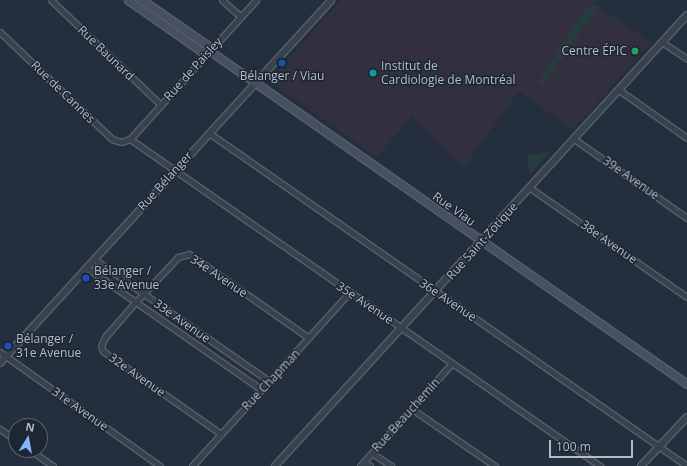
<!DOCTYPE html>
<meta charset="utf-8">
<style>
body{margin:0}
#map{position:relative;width:687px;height:466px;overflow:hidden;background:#242f3e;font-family:"Open Sans",sans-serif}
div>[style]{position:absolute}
.medical>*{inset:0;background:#32303f}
.green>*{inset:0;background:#263c3f}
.roads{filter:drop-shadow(1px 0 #565f6c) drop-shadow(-1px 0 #565f6c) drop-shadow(0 1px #565f6c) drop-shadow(0 -1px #565f6c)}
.minor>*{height:5px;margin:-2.5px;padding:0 2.5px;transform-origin:2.5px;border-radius:2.5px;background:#38414e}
.tertiary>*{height:6px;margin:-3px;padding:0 3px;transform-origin:3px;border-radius:3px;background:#38414e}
.secondary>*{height:7px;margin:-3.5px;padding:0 3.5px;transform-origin:3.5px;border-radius:3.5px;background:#465061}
.dots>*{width:11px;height:11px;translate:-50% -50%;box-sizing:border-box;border:2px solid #1d2633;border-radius:50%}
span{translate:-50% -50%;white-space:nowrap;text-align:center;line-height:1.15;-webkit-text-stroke:3px #1d2633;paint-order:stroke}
.poi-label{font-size:12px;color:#b4bcc9}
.right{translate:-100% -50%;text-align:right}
.left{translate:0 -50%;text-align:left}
.street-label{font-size:12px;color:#b4bcc9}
.north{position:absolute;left:8px;top:418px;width:40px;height:40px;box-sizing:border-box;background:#1d2633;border:1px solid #59626f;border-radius:50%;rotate:11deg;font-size:11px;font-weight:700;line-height:16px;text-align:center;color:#b4bcc9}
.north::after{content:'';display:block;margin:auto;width:14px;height:18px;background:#8ab4f8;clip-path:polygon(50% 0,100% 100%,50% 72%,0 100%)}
.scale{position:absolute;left:549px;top:440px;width:84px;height:18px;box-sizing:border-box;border:2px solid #b4bcc9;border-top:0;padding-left:5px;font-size:12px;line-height:14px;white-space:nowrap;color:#b4bcc9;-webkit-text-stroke:3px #1d2633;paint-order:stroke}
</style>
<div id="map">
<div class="medical">
<i style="clip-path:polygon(341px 0,598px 0,595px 4px,651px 43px,573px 129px,519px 91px,464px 167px,412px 116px,377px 157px,269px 81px)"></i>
</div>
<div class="green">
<i style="clip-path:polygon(592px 4px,598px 7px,542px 86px,538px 82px,581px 15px)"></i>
<i style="clip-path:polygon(551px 151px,531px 173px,530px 173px,527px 160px,529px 155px)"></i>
</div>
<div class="roads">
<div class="minor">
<i style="left:51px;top:0;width:152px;rotate:43.7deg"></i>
<i style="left:222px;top:0;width:25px;rotate:42deg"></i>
<i style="left:0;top:32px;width:155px;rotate:43.7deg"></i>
<i style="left:112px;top:139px;width:9px;rotate:18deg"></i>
<i style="left:121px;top:142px;width:9px;rotate:-18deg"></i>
<i style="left:130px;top:139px;width:188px;rotate:-47.8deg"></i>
<i style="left:662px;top:42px;width:30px;rotate:34deg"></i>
<i style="left:619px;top:90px;width:83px;rotate:35.2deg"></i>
<i style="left:209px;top:133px;width:583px;rotate:34.86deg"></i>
<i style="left:130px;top:139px;width:573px;rotate:34.83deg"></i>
<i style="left:574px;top:139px;width:138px;rotate:35deg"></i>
<i style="left:530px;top:188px;width:191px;rotate:34.8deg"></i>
<i style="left:94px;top:259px;width:213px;rotate:34.9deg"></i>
<i style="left:87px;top:268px;width:213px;rotate:34.9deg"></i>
<i style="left:0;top:352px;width:196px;rotate:35.5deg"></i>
<i style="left:412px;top:409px;width:101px;rotate:34.5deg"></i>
<i style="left:0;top:429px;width:19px;rotate:35deg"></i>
<i style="left:221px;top:434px;width:144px;rotate:-144.9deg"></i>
<i style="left:103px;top:351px;width:5px;rotate:-112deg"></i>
<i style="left:101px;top:346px;width:10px;rotate:-66deg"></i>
<i style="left:105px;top:337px;width:41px;rotate:-48.9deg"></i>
<i style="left:132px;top:306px;width:67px;rotate:-46.8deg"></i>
<i style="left:178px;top:257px;width:11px;rotate:-15deg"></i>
<i style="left:189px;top:254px;width:146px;rotate:35deg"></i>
<i style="left:30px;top:450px;width:28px;rotate:35deg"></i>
<i style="left:372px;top:453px;width:23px;rotate:34deg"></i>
<i style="left:364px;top:462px;width:7px;rotate:34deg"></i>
<i style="left:192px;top:466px;width:234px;rotate:-47.8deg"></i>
<i style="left:360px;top:466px;width:138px;rotate:-48.2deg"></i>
</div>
<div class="tertiary">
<i style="left:0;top:363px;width:491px;rotate:-47.6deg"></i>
<i style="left:275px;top:466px;width:611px;rotate:-47.59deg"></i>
<i style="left:641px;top:466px;width:67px;rotate:-46.8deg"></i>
</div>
<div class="secondary">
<i style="left:128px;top:0;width:89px;rotate:34.9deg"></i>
<i style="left:201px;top:51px;width:9px"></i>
<i style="left:142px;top:0;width:79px;rotate:34.7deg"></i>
<i style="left:207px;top:45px;width:7px;rotate:63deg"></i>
<i style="left:210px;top:51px;width:582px;rotate:34.92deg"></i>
</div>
</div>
<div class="dots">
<i style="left:635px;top:51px;background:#2e9e5b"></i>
<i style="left:282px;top:63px;background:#1a4fb4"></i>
<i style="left:373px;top:73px;background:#0f9aa8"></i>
<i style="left:86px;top:278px;background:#1a4fb4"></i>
<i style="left:8px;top:346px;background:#1a4fb4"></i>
</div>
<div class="poi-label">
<span class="right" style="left:627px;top:51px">Centre ÉPIC</span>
<span class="left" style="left:381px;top:73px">Institut de<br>Cardiologie de Montréal</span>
<span style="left:282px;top:76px">Bélanger / Viau</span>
<span class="left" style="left:94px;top:278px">Bélanger /<br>33e Avenue</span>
<span class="left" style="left:16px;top:346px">Bélanger /<br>31e Avenue</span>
</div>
<div class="street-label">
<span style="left:106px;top:53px;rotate:44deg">Rue Baunard</span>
<span style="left:193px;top:69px;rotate:-48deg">Rue de Paisley</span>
<span style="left:63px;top:92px;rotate:44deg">Rue de Cannes</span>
<span style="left:631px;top:178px;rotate:35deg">39e Avenue</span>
<span style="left:165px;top:181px;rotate:-48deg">Rue Bélanger</span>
<span style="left:454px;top:209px;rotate:35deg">Rue Viau</span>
<span style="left:482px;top:241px;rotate:-48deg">Rue Saint-Zotique</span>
<span style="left:609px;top:242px;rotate:35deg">38e Avenue</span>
<span style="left:219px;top:276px;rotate:34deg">34e Avenue</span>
<span style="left:448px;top:300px;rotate:34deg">36e Avenue</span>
<span style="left:365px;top:303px;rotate:34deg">35e Avenue</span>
<span style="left:182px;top:321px;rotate:35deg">33e Avenue</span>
<span style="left:137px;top:375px;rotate:35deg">32e Avenue</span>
<span style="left:271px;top:380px;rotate:-47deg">Rue Chapman</span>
<span style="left:80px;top:409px;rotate:35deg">31e Avenue</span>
<span style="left:406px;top:415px;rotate:-48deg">Rue Beauchemin</span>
</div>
<div class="north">N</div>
<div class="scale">100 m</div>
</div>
